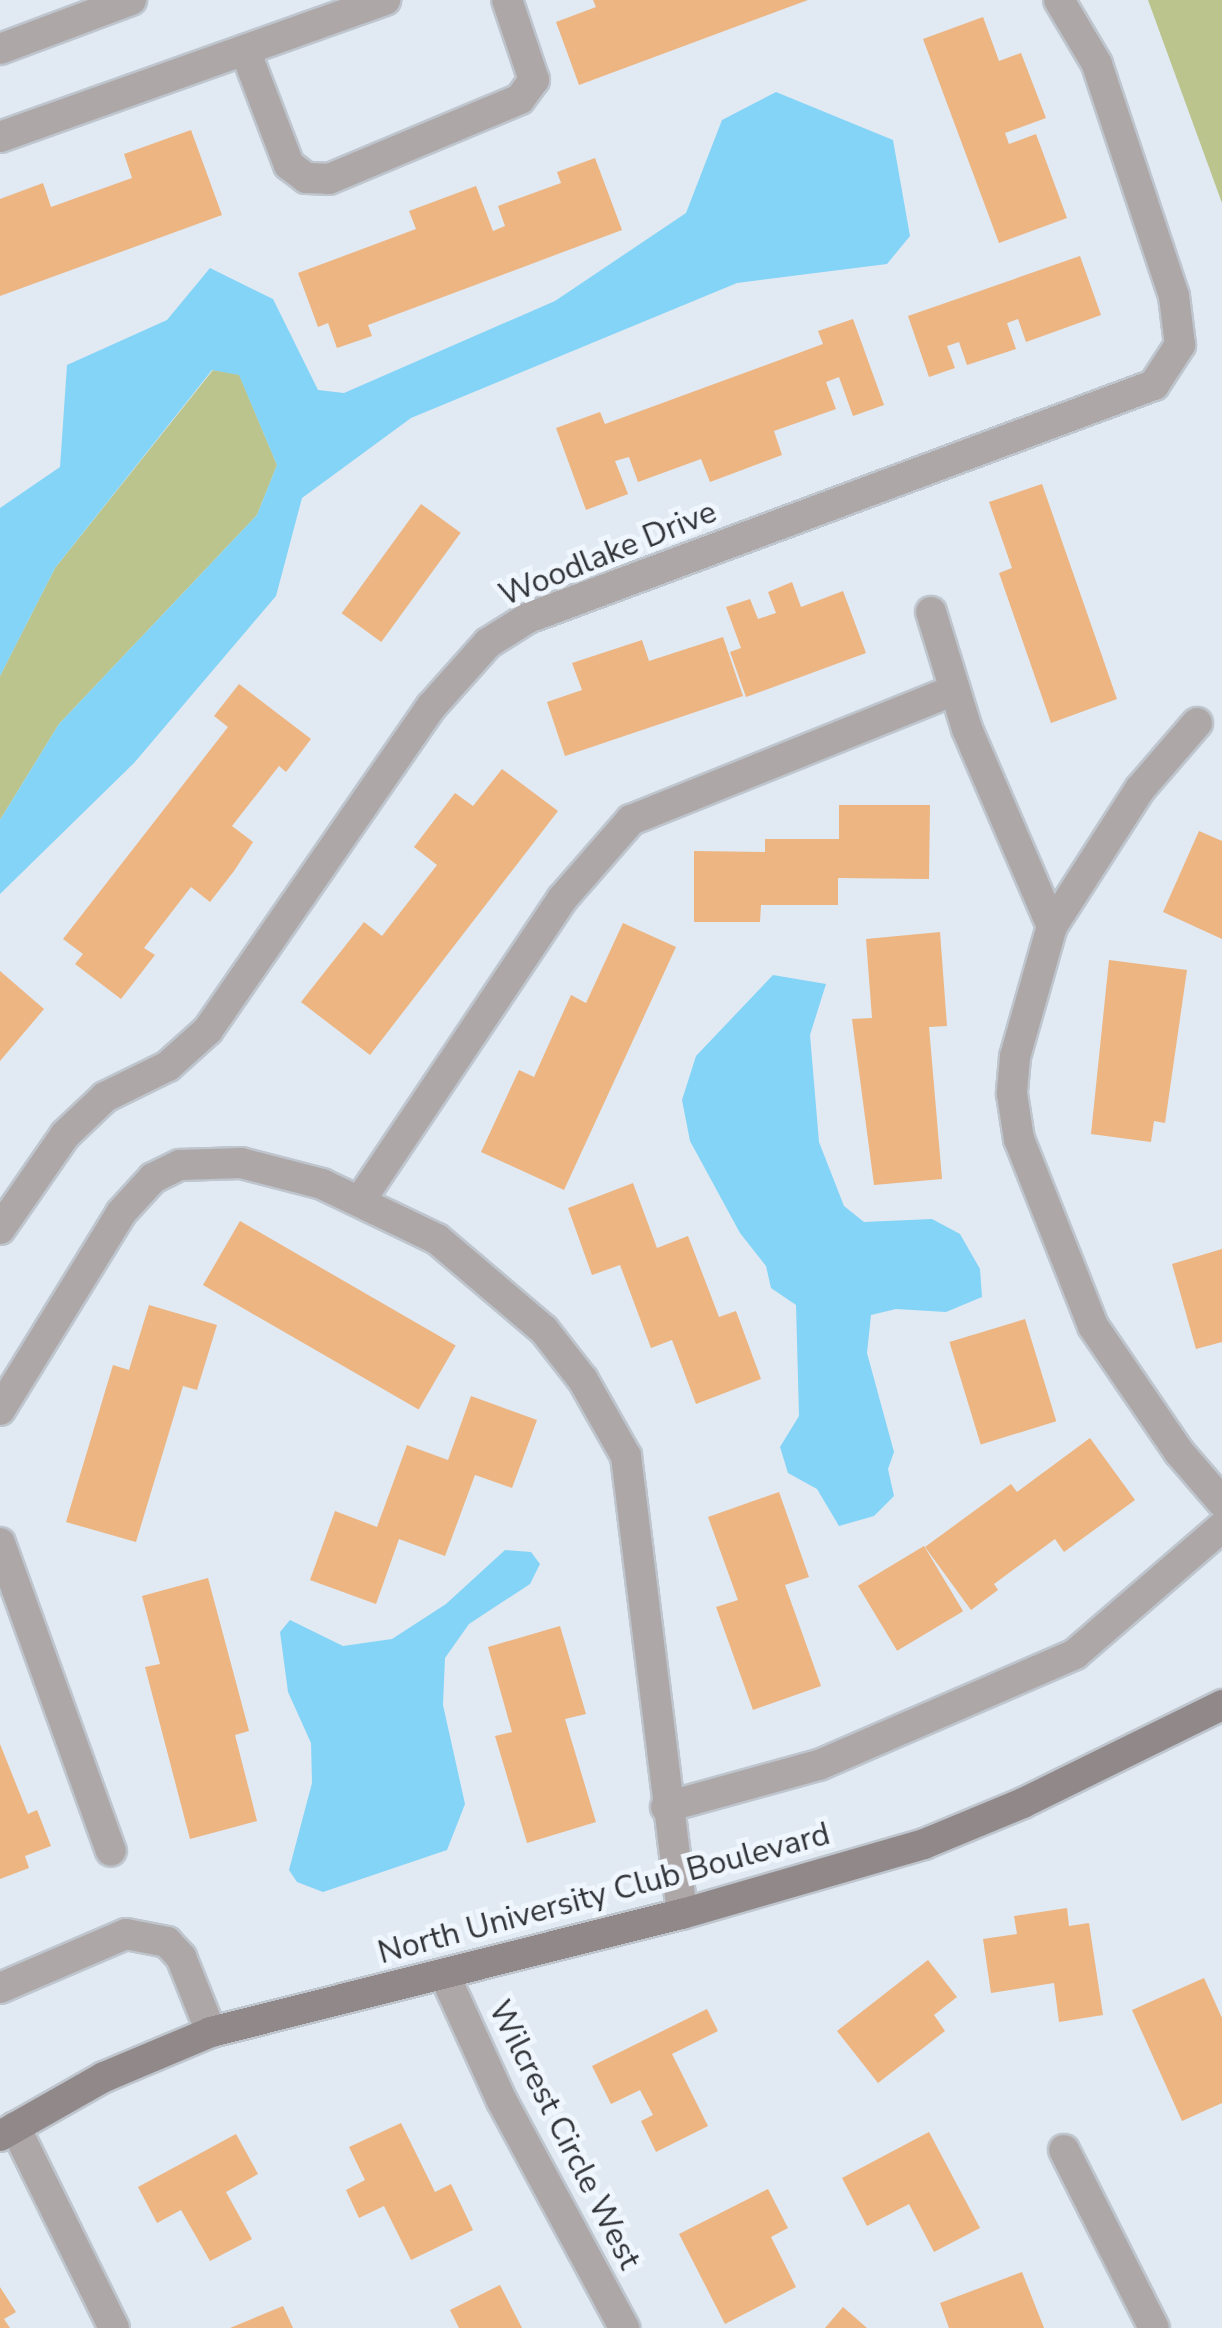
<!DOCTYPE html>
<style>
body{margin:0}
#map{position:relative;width:1222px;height:2328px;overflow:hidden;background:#e1e9f2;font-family:"Nunito Sans",sans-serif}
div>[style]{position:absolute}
.green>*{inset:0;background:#bac48c}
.water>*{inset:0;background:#84d4f7}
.building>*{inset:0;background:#ecb582;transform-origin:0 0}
.roads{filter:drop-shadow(2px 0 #bec5cd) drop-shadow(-2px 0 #bec5cd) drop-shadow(0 2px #bec5cd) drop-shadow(0 -2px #bec5cd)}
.street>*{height:30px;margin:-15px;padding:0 15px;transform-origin:15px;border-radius:15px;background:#ada7a8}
.secondary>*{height:30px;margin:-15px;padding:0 15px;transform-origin:15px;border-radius:15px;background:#908889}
span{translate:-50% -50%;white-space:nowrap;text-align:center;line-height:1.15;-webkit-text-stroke:10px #f0f6fd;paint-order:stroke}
.street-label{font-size:32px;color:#303337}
</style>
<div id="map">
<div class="green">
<i style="clip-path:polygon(1148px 0,1222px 0,1222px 203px)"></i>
<i style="clip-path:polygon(213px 370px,239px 374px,277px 465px,257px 515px,59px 724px,0 820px,0 676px,55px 568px)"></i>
</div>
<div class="water">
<i style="clip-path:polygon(776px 92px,893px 140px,910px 236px,887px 264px,737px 283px,411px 418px,302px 498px,276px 596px,134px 763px,0 894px,0 820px,59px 724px,257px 515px,277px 465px,239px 375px,212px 370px,55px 568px,0 676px,0 508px,60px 467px,67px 365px,167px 320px,210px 268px,273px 299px,318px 390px,344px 393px,555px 301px,686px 213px,722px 120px)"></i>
<i style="clip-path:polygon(773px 975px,826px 984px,810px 1035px,819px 1142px,844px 1206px,864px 1222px,932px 1219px,960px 1234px,980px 1269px,982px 1297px,946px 1312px,896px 1309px,871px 1315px,867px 1353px,894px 1452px,888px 1469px,894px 1496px,874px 1516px,839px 1526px,817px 1489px,788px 1473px,780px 1447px,799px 1416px,796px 1305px,771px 1288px,766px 1266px,740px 1233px,690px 1141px,682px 1100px,696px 1056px)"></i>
<i style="clip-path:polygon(505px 1550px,531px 1552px,540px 1564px,530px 1584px,469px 1624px,445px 1658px,443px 1705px,465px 1804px,447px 1850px,323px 1892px,297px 1882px,289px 1870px,312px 1783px,311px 1743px,288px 1692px,280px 1632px,290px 1620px,343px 1646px,392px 1639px,446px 1604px)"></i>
</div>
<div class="building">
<i style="clip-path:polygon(593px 0,808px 0,579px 85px,556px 22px,596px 7px)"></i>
<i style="clip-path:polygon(983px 17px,999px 61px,1021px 53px,1046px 118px,1005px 133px,1009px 144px,1036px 134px,1067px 218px,999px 243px,923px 39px)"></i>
<i style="clip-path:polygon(191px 130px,222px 215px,0 296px,0 199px,43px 183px,51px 207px,132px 178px,124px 154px)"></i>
<i style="clip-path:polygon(595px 158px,622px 230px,368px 325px,372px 336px,337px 348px,328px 323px,318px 327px,298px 273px,416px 229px,409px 211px,476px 186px,493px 231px,505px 226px,498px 206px,561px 183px,557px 172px)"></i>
<i style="clip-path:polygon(1080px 256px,1101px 315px,1026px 342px,1018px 319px,1007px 323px,1016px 349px,967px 365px,959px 342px,947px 346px,955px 368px,929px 377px,908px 316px)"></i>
<i style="clip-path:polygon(853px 319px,884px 405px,853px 416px,839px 377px,826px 382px,836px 409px,774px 431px,782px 455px,710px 482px,701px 459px,638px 482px,629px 457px,615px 461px,628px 494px,586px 510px,556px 428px,600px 412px,605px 424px,823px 344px,818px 331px)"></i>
<i style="clip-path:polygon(1042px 484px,1117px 699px,1051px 723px,999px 573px,1012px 568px,989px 502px)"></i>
<i style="left:421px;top:504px;width:49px;height:135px;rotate:36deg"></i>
<i style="clip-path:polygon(792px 582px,801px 607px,843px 591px,866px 653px,746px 697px,730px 652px,741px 648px,726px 607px,750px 599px,758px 619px,776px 613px,768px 592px)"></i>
<i style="clip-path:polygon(723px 637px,743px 696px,565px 756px,547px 702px,582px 690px,572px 663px,642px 640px,649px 661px)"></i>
<i style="clip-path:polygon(239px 684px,311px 739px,286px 772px,279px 766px,232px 826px,253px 842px,234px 871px,210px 902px,191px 887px,144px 948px,155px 955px,121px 999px,75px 964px,83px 954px,63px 939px,228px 727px,214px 716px)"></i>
<i style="clip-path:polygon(502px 769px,558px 811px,370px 1055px,301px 1002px,364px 922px,382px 936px,437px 865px,414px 847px,455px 793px,473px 806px)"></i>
<i style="clip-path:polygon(839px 805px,930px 805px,929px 879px,838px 878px,838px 905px,761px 905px,760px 922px,694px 922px,694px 851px,765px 852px,765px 839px,839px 839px)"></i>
<i style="clip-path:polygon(1199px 831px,1222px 841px,1222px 939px,1163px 912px)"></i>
<i style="clip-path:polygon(623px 923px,676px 947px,564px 1190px,481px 1152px,519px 1070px,534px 1077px,571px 995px,586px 1003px)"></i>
<i style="clip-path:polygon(940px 932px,947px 1026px,929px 1027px,942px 1179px,874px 1185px,852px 1019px,872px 1018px,866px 939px)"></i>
<i style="clip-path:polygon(1109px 960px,1187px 970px,1165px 1123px,1154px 1121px,1151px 1142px,1091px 1134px)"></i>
<i style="clip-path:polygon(0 971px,44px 1009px,0 1061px)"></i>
<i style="clip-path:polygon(633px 1183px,657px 1248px,688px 1236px,719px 1317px,736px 1311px,761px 1379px,696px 1404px,672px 1340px,651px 1348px,620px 1265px,592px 1275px,568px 1208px)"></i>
<i style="left:240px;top:1221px;width:249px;height:74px;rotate:30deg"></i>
<i style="clip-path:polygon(1222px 1249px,1222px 1342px,1196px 1349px,1172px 1264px)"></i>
<i style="clip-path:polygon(149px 1305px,217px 1325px,197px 1390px,183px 1386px,136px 1542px,66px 1522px,113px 1365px,129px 1370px)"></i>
<i style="left:1025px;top:1319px;width:107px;height:79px;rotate:73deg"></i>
<i style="clip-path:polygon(471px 1396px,537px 1420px,512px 1488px,475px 1475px,445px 1556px,399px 1539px,376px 1604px,310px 1580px,335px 1511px,377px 1527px,407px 1445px,448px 1460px)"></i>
<i style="clip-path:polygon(1090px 1438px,1135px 1500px,1064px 1552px,1055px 1539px,994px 1584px,998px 1590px,971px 1610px,925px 1547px,1011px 1484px,1017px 1492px)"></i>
<i style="clip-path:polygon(779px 1492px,809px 1577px,785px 1585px,821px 1686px,753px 1710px,716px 1607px,738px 1600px,708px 1517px)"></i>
<i style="left:924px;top:1546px;width:76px;height:77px;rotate:59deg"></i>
<i style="clip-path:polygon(208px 1578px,249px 1731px,235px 1735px,257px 1821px,190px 1839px,145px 1667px,160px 1664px,142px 1596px)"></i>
<i style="clip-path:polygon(560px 1626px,586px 1714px,565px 1719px,596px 1822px,527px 1843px,495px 1736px,512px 1732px,488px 1647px)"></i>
<i style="clip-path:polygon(0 1744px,28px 1814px,37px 1810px,51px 1846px,25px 1856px,29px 1868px,0 1879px)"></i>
<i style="clip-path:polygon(1067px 1908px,1069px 1926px,1089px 1923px,1103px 2015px,1059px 2022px,1054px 1983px,991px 1993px,983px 1939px,1017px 1934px,1014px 1916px)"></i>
<i style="clip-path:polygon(928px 1960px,957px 1997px,934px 2015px,945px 2031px,878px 2083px,837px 2031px)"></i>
<i style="clip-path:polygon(1204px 1978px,1222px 2018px,1222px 2103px,1182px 2121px,1132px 2010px)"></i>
<i style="clip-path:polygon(707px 2009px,718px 2031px,672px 2054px,708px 2126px,656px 2152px,641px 2121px,653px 2115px,640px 2090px,611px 2104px,592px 2066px)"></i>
<i style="clip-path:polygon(401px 2123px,435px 2192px,451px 2184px,473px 2230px,411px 2260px,384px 2206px,359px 2218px,346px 2190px,365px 2180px,349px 2147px)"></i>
<i style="clip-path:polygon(929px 2132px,980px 2228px,934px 2252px,909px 2204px,867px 2226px,842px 2178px)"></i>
<i style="clip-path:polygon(236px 2134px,258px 2174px,226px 2192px,252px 2239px,210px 2261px,181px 2210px,157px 2223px,138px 2187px)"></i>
<i style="clip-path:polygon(768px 2189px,788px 2228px,771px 2237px,796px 2287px,725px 2324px,679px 2234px)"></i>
<i style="clip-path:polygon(1022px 2272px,1044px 2328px,949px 2328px,940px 2303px)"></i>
<i style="clip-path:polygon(500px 2285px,522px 2328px,459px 2328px,450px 2310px)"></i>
<i style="clip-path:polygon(0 2287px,16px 2312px,4px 2319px,10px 2328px,0 2328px)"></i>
<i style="clip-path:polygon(283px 2306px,293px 2328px,230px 2328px)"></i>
<i style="clip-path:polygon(843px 2307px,867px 2328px,825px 2328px)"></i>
</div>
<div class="roads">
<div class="street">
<i style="left:0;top:49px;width:140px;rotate:-20.5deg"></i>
<i style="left:245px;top:50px;width:123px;rotate:69.1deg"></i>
<i style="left:289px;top:165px;width:21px;rotate:37deg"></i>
<i style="left:306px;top:178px;width:23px;rotate:2deg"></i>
<i style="left:329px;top:179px;width:207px;rotate:-22.7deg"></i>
<i style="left:520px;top:99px;width:24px;rotate:-54deg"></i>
<i style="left:534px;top:80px;width:84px;rotate:-108.6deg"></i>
<i style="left:0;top:137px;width:409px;rotate:-19.6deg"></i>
<i style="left:931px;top:612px;width:122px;rotate:72.9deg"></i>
<i style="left:967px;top:729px;width:215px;rotate:66.7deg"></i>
<i style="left:1197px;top:723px;width:87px;rotate:130.8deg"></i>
<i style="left:1140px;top:789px;width:163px;rotate:122.7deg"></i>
<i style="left:1052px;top:926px;width:136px;rotate:105.8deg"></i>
<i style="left:1015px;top:1057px;width:37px;rotate:95deg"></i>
<i style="left:1012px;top:1094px;width:46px;rotate:81.2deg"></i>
<i style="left:1019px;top:1139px;width:201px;rotate:68.4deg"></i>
<i style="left:1093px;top:1326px;width:153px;rotate:55.7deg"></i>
<i style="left:1179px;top:1452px;width:66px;rotate:49.3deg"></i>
<i style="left:362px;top:1198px;width:360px;rotate:-56.2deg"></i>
<i style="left:562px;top:899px;width:105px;rotate:-48.9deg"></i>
<i style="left:631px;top:820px;width:349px;rotate:-21.9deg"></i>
<i style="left:0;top:1229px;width:114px;rotate:-55.3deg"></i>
<i style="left:65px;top:1135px;width:55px;rotate:-43.5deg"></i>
<i style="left:105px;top:1097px;width:70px;rotate:-26.2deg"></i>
<i style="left:168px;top:1066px;width:54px;rotate:-42deg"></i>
<i style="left:208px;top:1030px;width:393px;rotate:-55.4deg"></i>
<i style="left:431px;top:707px;width:86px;rotate:-48.3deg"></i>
<i style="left:488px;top:643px;width:47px;rotate:-32deg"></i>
<i style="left:528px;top:618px;width:668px;rotate:-20.42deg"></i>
<i style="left:1154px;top:385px;width:48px;rotate:-57deg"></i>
<i style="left:1180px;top:345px;width:49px;rotate:-97deg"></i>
<i style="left:1174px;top:296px;width:244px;rotate:-108.4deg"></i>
<i style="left:1097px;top:64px;width:74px;rotate:-120.7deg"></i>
<i style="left:0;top:1410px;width:231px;rotate:-58.4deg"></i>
<i style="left:121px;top:1213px;width:47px;rotate:-47.6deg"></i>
<i style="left:153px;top:1178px;width:30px;rotate:-26deg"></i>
<i style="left:180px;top:1165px;width:61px;rotate:-1.9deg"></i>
<i style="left:241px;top:1163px;width:84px;rotate:14.5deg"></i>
<i style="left:322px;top:1184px;width:127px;rotate:25.6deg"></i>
<i style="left:437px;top:1239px;width:140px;rotate:40.4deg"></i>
<i style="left:544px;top:1330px;width:63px;rotate:52deg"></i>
<i style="left:583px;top:1380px;width:87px;rotate:60.5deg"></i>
<i style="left:626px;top:1456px;width:461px;rotate:83deg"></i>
<i style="left:0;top:1543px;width:327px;rotate:70.2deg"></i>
<i style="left:666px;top:1807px;width:159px;rotate:-15.4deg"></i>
<i style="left:819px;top:1765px;width:279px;rotate:-23.4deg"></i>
<i style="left:1075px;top:1654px;width:194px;rotate:-40.8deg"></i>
<i style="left:444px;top:1974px;width:140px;rotate:65.5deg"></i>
<i style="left:502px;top:2101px;width:258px;rotate:61.7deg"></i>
<i style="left:0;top:1988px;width:137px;rotate:-23.2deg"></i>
<i style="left:126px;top:1934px;width:42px;rotate:11deg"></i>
<i style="left:167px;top:1942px;width:21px;rotate:47deg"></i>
<i style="left:181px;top:1957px;width:81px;rotate:68.2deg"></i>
<i style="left:15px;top:2127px;width:224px;rotate:63.8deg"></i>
<i style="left:1064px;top:2150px;width:199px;rotate:63.2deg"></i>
</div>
<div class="secondary">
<i style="left:0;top:2136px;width:120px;rotate:-29.6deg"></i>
<i style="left:104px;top:2077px;width:116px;rotate:-22.8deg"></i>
<i style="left:211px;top:2032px;width:486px;rotate:-14.1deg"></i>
<i style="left:682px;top:1914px;width:252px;rotate:-16.1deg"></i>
<i style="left:924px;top:1844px;width:107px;rotate:-22.5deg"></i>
<i style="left:1023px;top:1803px;width:222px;rotate:-26.2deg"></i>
</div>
</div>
<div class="street-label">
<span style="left:608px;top:554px;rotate:-22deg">Woodlake Drive</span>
<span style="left:604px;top:1894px;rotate:-15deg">North University Club Boulevard</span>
<span style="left:564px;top:2135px;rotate:63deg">Wilcrest Circle West</span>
</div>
</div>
